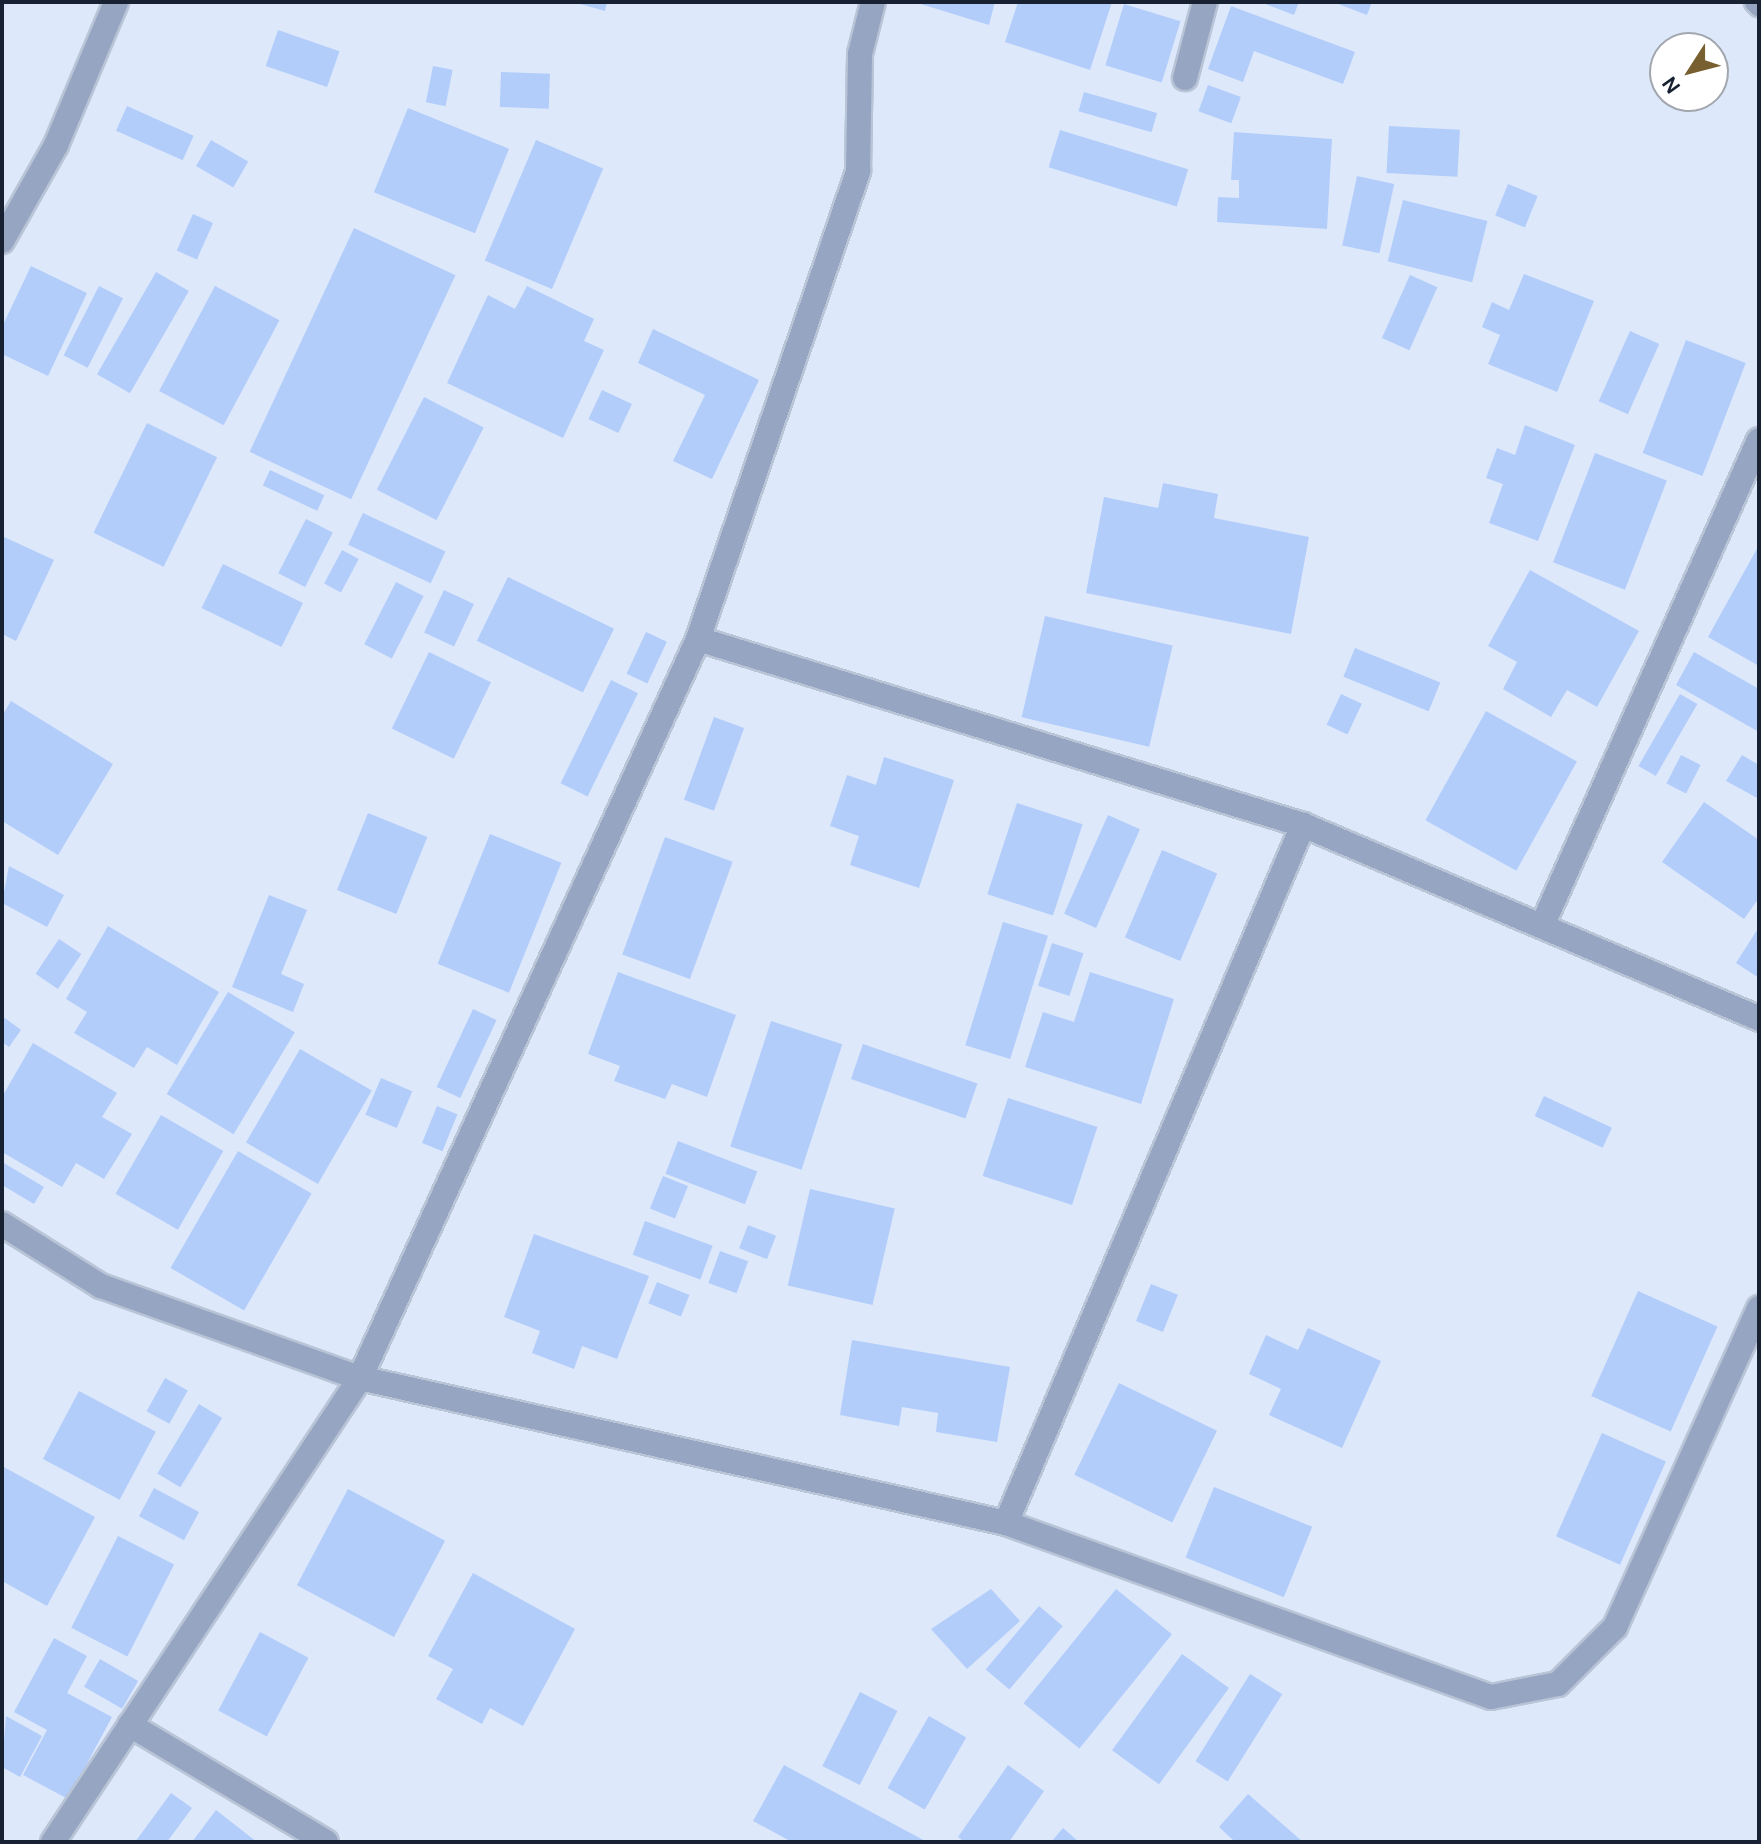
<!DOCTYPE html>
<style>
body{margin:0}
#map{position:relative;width:1761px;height:1844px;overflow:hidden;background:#dde8fb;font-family:Karla,sans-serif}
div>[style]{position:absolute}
.building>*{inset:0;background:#b3cdfb;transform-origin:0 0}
.roads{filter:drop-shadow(2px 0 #b9c4d7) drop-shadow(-2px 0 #b9c4d7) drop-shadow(0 2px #b9c4d7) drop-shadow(0 -2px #b9c4d7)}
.minor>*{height:24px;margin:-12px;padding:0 12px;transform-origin:12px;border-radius:12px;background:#96a5c1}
span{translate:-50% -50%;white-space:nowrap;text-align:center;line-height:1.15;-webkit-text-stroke:6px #fff;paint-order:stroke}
.frame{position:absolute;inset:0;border:4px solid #172132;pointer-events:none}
.north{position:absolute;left:1649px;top:32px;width:80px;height:80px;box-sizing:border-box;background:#fff;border:2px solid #a2a6ad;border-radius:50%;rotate:234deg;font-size:22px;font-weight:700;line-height:32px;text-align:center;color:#172132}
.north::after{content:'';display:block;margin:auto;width:28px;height:36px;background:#785f30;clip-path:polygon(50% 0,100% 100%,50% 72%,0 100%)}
</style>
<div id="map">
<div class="building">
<i style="clip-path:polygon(573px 2px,607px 2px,605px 11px)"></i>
<i style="clip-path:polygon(914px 2px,995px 2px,989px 25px)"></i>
<i style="clip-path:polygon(1018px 2px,1112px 2px,1090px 70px,1005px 42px)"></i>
<i style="clip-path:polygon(1260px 2px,1299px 2px,1294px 15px)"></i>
<i style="clip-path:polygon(1333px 2px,1372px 2px,1367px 15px)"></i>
<i style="left:1124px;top:4px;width:59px;height:64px;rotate:17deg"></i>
<i style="clip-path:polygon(1231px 6px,1355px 52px,1343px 84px,1254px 51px,1243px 82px,1208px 69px)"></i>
<i style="left:278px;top:30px;width:65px;height:38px;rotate:19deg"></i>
<i style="left:433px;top:66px;width:20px;height:37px;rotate:11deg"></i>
<i style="left:501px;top:72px;width:49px;height:35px;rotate:2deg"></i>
<i style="left:1208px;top:85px;width:35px;height:28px;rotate:20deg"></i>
<i style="left:1084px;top:92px;width:76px;height:20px;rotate:16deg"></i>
<i style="left:127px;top:106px;width:73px;height:27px;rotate:24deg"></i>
<i style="left:408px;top:108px;width:109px;height:91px;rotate:22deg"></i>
<i style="left:1389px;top:126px;width:71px;height:47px;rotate:3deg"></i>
<i style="left:1060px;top:130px;width:134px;height:39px;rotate:17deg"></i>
<i style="clip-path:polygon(1234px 132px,1332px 139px,1327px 229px,1217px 222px,1218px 197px,1239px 198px,1239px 180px,1231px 180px)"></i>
<i style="left:211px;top:140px;width:43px;height:30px;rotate:30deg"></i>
<i style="left:536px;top:140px;width:73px;height:131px;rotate:23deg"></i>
<i style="left:1357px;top:176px;width:38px;height:71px;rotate:12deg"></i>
<i style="left:1508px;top:184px;width:32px;height:34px;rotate:22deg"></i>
<i style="left:1403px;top:200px;width:87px;height:63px;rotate:14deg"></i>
<i style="left:193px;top:214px;width:22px;height:40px;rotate:24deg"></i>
<i style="left:354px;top:228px;width:112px;height:247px;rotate:25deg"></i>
<i style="clip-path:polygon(31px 266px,87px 293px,48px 376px,2px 354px,2px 327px)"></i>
<i style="left:156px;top:272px;width:38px;height:118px;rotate:30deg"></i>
<i style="clip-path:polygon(1524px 274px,1594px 301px,1557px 392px,1488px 364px,1500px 335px,1482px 327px,1492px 302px,1509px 310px)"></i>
<i style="left:1410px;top:275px;width:30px;height:69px;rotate:24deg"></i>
<i style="left:99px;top:286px;width:27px;height:78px;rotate:27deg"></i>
<i style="left:215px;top:286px;width:73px;height:119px;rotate:28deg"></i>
<i style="clip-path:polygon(527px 286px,594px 319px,584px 341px,604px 350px,563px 438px,447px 383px,488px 295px,515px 309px)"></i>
<i style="clip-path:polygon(653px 329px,759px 380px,712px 479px,673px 461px,705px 395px,638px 363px)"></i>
<i style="left:1630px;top:331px;width:32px;height:77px;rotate:24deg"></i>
<i style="left:1686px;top:340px;width:64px;height:121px;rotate:21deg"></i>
<i style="left:602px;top:390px;width:33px;height:32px;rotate:25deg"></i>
<i style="left:424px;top:397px;width:67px;height:104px;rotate:27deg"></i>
<i style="left:147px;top:423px;width:78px;height:122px;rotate:26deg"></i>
<i style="clip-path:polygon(1525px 425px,1575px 445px,1538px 541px,1489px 523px,1503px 484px,1486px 478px,1497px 448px,1515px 455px)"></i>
<i style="left:1595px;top:453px;width:77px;height:117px;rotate:21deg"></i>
<i style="left:270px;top:470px;width:60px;height:17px;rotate:25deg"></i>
<i style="clip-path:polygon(1163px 483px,1218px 494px,1214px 518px,1309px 537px,1291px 634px,1086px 593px,1104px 497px,1158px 508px)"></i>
<i style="left:363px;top:513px;width:91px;height:35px;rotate:25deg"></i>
<i style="left:306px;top:519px;width:30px;height:61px;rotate:27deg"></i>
<i style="clip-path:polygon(2px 536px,54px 560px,16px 641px,2px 634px)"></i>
<i style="clip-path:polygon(1759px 545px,1759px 666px,1708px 637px)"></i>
<i style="left:342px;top:550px;width:19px;height:38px;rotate:28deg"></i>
<i style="left:223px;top:564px;width:89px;height:49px;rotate:26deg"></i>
<i style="clip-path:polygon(1530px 570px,1639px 631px,1597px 707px,1567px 690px,1551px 717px,1503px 689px,1517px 662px,1488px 646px)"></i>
<i style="left:508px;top:577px;width:118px;height:71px;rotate:26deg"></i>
<i style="left:396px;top:582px;width:31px;height:70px;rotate:27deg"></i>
<i style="left:444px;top:590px;width:33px;height:47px;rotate:25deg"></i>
<i style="left:1045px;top:616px;width:131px;height:104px;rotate:13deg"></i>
<i style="left:646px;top:632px;width:23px;height:46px;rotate:25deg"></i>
<i style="left:1355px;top:648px;width:92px;height:31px;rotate:22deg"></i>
<i style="left:429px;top:652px;width:69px;height:85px;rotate:26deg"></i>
<i style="clip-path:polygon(1694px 652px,1759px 689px,1759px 732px,1676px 685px)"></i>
<i style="left:611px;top:680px;width:30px;height:115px;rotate:26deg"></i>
<i style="left:1341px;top:694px;width:23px;height:34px;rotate:25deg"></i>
<i style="left:1680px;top:694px;width:20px;height:83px;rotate:30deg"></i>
<i style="clip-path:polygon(11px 701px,113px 764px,58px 855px,2px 821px,2px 716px)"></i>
<i style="left:1486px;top:711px;width:104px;height:125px;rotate:29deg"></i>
<i style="left:714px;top:717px;width:32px;height:88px;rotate:20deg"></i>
<i style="left:1681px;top:755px;width:22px;height:32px;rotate:27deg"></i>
<i style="clip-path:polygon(1742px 755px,1759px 765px,1759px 799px,1726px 781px)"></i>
<i style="clip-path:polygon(884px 757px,954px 780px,919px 888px,850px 865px,859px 836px,830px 826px,847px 775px,876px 785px)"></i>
<i style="clip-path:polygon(1704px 802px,1759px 840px,1759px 898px,1744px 919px,1662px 862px)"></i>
<i style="left:1017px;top:803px;width:69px;height:96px;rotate:18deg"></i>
<i style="left:368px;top:813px;width:64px;height:83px;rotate:22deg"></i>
<i style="left:1108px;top:815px;width:35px;height:108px;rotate:24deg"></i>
<i style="left:490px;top:834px;width:77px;height:140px;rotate:22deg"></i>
<i style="left:665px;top:837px;width:72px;height:125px;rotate:20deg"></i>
<i style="left:1162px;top:850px;width:60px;height:95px;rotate:23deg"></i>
<i style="clip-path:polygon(9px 866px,64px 895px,47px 927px,2px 903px)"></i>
<i style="clip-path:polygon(269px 895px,307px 910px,281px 974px,304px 984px,293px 1012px,232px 987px)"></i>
<i style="left:1003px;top:922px;width:47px;height:129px;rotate:17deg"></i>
<i style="clip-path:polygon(108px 926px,219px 992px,177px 1065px,147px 1047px,134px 1068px,74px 1033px,87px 1012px,66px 999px)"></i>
<i style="clip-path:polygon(1759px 927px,1759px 978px,1736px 963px)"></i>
<i style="left:59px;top:939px;width:27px;height:42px;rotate:34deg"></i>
<i style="left:1052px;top:943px;width:33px;height:45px;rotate:18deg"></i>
<i style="clip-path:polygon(618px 972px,736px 1015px,707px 1097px,672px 1084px,665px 1099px,614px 1081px,620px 1066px,588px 1054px)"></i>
<i style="clip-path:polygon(1090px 972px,1174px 999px,1141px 1104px,1025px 1067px,1043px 1012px,1074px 1022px)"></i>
<i style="left:228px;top:992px;width:78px;height:119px;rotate:31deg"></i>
<i style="left:473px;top:1009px;width:26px;height:86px;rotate:25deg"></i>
<i style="clip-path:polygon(2px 1016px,21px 1030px,9px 1047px,2px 1042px)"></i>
<i style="left:771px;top:1021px;width:75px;height:132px;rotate:18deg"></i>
<i style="clip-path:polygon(33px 1043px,117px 1093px,102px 1117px,132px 1134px,104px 1179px,76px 1163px,62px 1187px,2px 1152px,2px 1097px)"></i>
<i style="left:863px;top:1044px;width:121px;height:37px;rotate:19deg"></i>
<i style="left:300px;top:1049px;width:83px;height:108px;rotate:30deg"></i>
<i style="left:381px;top:1078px;width:34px;height:40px;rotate:23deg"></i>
<i style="left:1544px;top:1096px;width:75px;height:22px;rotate:25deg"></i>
<i style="left:1008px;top:1098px;width:94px;height:82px;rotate:18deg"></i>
<i style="left:437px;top:1106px;width:22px;height:40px;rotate:22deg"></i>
<i style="left:161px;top:1115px;width:72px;height:91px;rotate:30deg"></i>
<i style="left:678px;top:1141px;width:85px;height:35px;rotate:21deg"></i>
<i style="left:238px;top:1151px;width:85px;height:135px;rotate:30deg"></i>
<i style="clip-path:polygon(2px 1162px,44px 1187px,34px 1204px,2px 1185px)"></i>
<i style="left:663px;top:1176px;width:27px;height:35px;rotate:22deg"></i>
<i style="left:810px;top:1189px;width:87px;height:99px;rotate:13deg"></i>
<i style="left:645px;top:1221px;width:72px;height:36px;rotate:20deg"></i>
<i style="left:748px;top:1225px;width:30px;height:25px;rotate:21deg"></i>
<i style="clip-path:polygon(534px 1234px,649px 1276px,617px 1359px,582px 1346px,574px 1369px,532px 1353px,540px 1331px,504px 1317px)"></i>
<i style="left:720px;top:1251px;width:30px;height:34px;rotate:20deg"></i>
<i style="left:657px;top:1282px;width:35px;height:23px;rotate:22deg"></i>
<i style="left:1151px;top:1284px;width:29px;height:40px;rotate:22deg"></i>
<i style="left:1638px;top:1291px;width:87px;height:115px;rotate:24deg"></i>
<i style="clip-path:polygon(1308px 1328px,1381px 1361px,1342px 1448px,1269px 1415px,1281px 1389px,1249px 1374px,1266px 1335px,1298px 1350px)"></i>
<i style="clip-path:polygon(852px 1340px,1010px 1367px,997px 1442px,936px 1432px,938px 1413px,902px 1407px,899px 1426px,840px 1415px)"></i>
<i style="left:165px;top:1378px;width:26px;height:38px;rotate:29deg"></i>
<i style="left:1119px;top:1383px;width:109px;height:102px;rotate:26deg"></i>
<i style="left:79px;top:1391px;width:87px;height:77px;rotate:28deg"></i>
<i style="left:199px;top:1404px;width:27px;height:81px;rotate:31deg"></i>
<i style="left:1602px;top:1433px;width:70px;height:113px;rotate:24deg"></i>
<i style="clip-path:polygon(2px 1466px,95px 1517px,47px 1606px,2px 1581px)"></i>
<i style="left:1214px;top:1487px;width:106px;height:76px;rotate:22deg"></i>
<i style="left:154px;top:1488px;width:51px;height:32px;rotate:28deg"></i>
<i style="left:348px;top:1489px;width:110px;height:109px;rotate:28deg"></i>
<i style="left:118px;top:1536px;width:63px;height:103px;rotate:27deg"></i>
<i style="clip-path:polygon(473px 1573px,575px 1629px,523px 1726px,490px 1708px,482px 1724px,436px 1699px,453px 1669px,428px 1656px)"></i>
<i style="clip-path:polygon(991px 1589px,1020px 1621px,967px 1669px,931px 1629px)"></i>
<i style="left:1116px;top:1589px;width:72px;height:147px;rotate:39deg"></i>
<i style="left:1039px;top:1606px;width:31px;height:83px;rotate:40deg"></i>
<i style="left:260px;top:1632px;width:55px;height:89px;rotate:28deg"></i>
<i style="clip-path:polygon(54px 1638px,87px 1656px,67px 1693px,112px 1717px,68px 1799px,23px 1775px,47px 1730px,14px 1712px)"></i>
<i style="left:1182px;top:1654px;width:58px;height:119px;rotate:36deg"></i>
<i style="left:100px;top:1659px;width:44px;height:32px;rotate:30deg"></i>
<i style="left:1250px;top:1674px;width:38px;height:103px;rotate:32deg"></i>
<i style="left:860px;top:1692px;width:42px;height:83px;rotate:27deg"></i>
<i style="clip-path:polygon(6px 1716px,42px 1736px,20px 1777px,2px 1767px)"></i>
<i style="left:929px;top:1716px;width:43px;height:83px;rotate:30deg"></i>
<i style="clip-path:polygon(784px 1765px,927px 1842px,792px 1842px,753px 1821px)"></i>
<i style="clip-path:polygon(1008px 1765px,1044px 1791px,1009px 1842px,965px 1842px,958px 1837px)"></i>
<i style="clip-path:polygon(171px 1793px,192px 1808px,167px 1842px,135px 1842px)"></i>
<i style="clip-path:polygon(1248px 1794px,1303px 1842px,1235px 1842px,1219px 1827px)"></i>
<i style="clip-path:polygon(216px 1810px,257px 1842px,192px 1842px)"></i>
<i style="clip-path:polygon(1063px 1828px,1079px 1842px,1051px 1842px)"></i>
</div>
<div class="roads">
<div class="minor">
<i style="left:1757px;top:2px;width:3px;rotate:45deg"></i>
<i style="left:1185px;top:78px;width:79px;rotate:-75.3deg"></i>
<i style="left:2px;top:241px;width:110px;rotate:-60.6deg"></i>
<i style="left:56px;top:145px;width:155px;rotate:-67.2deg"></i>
<i style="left:698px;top:639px;width:633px;rotate:17.09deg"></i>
<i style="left:1303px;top:825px;width:496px;rotate:23deg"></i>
<i style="left:1542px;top:926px;width:532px;rotate:-65.94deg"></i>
<i style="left:2px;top:1224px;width:117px;rotate:32.1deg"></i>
<i style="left:101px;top:1286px;width:275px;rotate:19.6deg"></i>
<i style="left:360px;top:1378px;width:662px;rotate:12.65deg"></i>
<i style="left:1006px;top:1523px;width:515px;rotate:19.74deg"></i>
<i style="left:1491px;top:1697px;width:68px;rotate:-11deg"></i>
<i style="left:1558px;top:1684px;width:81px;rotate:-45deg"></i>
<i style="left:1615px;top:1627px;width:350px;rotate:-65.7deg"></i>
<i style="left:1006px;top:1523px;width:759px;rotate:-66.95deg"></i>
<i style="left:130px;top:1725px;width:228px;rotate:30.8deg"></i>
<i style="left:53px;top:1842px;width:556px;rotate:-56.51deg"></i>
<i style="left:360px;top:1378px;width:813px;rotate:-65.42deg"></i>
<i style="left:698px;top:639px;width:495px;rotate:-71.1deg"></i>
<i style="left:858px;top:171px;width:117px;rotate:-89deg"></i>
<i style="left:860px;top:54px;width:54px;rotate:-76deg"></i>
</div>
</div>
<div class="frame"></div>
<div class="north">N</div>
</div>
